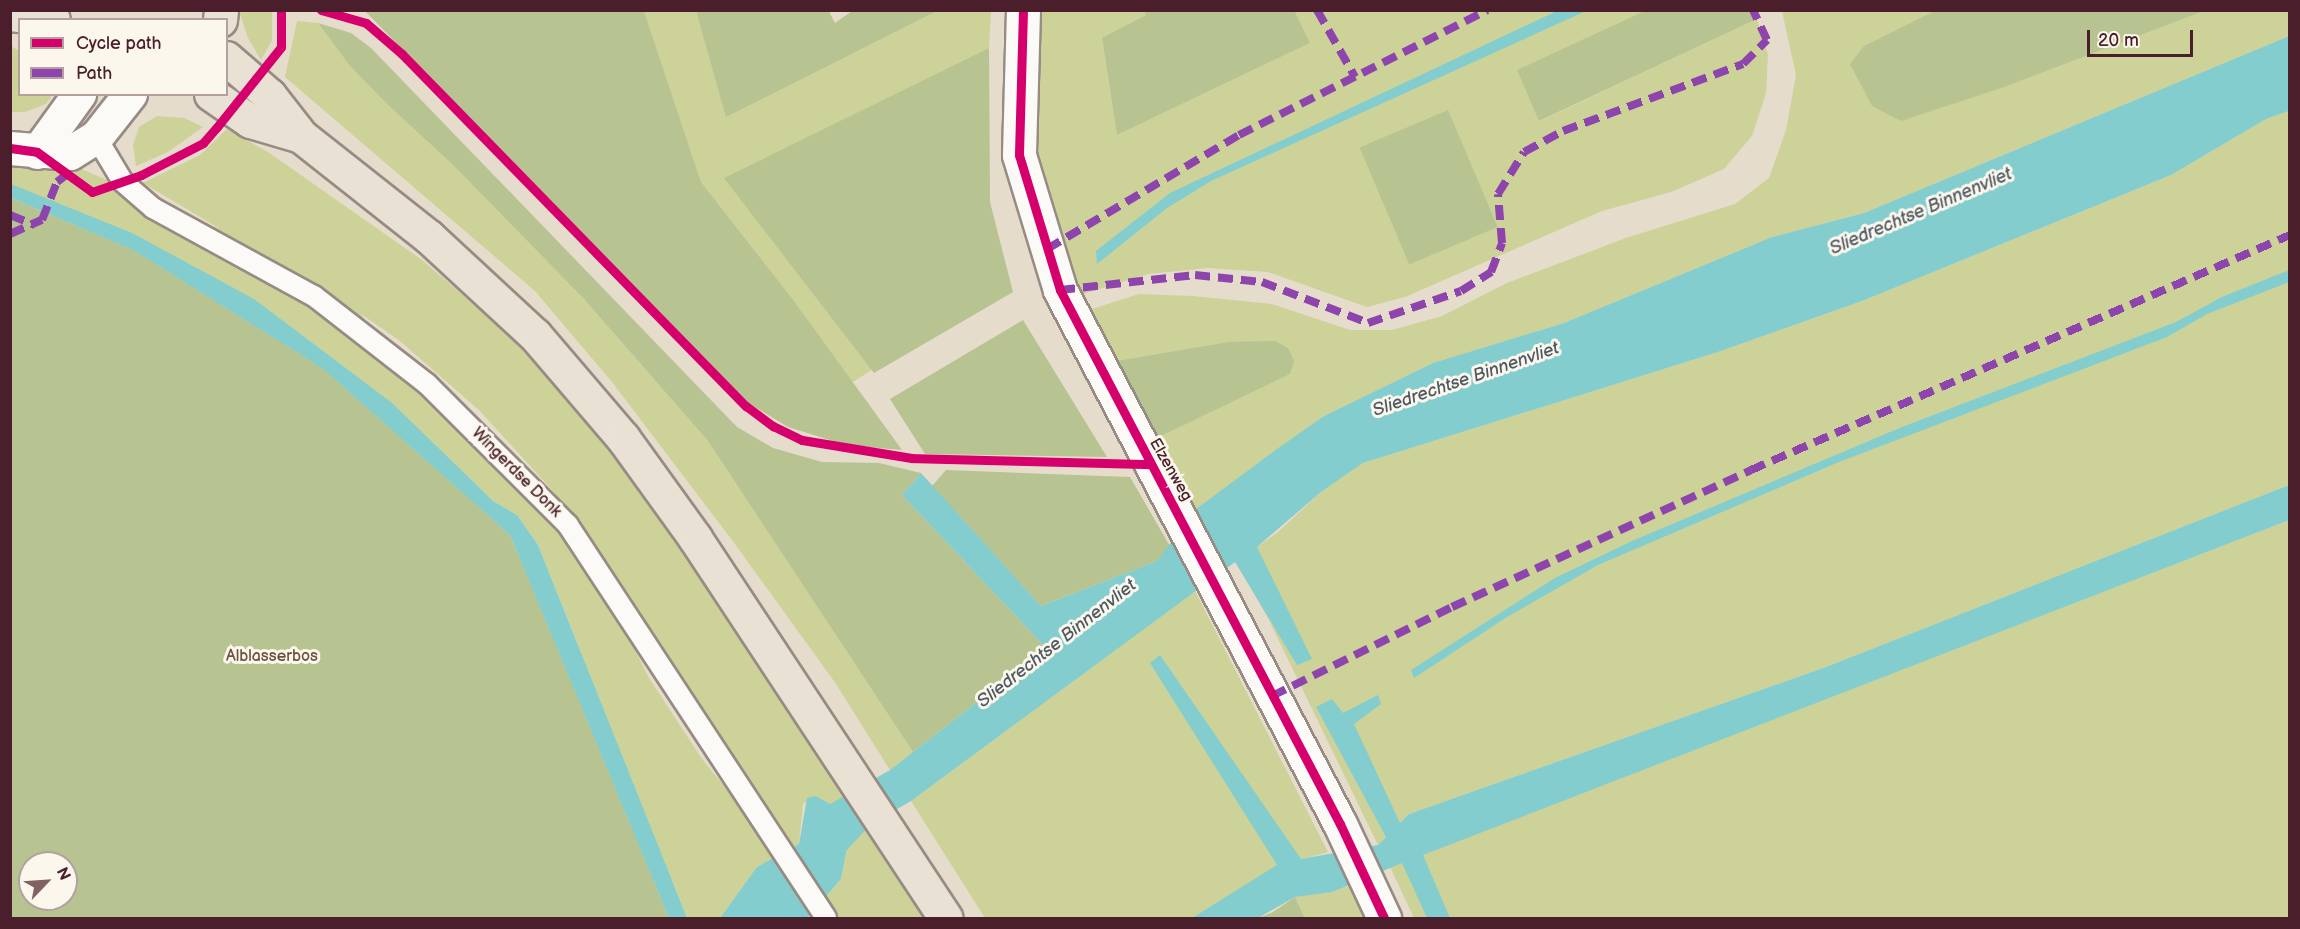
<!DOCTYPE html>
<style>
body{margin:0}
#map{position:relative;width:2300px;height:929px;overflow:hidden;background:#e6dccb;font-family:"Balsamiq Sans",sans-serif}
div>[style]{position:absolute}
.green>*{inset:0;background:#ccd298}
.forest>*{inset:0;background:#b7c391;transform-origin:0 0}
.water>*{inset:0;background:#83cdce}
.stream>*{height:10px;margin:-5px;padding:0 5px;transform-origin:5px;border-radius:5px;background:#83cdce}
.roads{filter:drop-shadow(2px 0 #978b84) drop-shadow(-2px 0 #978b84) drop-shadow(0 2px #978b84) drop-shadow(0 -2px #978b84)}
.service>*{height:20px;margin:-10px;padding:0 10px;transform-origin:10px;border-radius:10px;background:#fbfaf7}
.minor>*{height:33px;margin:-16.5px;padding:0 16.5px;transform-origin:16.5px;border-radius:16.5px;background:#fbfaf7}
.tertiary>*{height:33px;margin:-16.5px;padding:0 16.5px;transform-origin:16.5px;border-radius:16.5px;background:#fbfaf7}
.primary>*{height:33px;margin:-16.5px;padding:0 16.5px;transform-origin:16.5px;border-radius:16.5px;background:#e9e1d4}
.quiet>*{height:8px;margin-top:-4px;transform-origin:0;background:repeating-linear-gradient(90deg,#8e44ad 0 15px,transparent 0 23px)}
.cycleway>*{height:9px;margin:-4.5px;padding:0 4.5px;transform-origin:4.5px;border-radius:4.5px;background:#d6006c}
span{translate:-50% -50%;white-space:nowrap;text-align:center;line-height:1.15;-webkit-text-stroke:6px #fbf7ec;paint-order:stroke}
.street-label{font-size:16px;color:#4a1f2b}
.park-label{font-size:16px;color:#6a523f}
.water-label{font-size:18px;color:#4f5964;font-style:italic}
.frame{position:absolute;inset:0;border:12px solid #4a1f2b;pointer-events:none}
.legend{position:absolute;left:18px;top:18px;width:210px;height:78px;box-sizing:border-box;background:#fbf7ec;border:2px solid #b4a19f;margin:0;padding:8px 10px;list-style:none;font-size:18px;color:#4a1f2b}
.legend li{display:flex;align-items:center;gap:12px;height:30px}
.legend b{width:30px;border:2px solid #b4a19f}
.north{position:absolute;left:18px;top:851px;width:60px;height:60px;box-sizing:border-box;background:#fbf7ec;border:2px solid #b4a19f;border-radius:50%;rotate:65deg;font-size:16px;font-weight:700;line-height:24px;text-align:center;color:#4a1f2b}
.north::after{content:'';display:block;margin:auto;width:21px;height:27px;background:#816163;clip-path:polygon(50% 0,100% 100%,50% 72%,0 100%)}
.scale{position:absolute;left:2087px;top:30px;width:106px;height:27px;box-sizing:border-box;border:3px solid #4a1f2b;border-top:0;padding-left:8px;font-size:18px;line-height:21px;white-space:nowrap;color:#4a1f2b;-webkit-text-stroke:4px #fbf7ec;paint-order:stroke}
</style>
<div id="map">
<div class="green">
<i style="clip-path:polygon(239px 11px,272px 11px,272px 40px,261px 60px,248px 38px)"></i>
<i style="clip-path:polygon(644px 11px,696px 11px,727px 116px,937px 11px,991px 11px,989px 48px,725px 178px,872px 370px,851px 383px,791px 297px,701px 182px)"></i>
<i style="clip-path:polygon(1040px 11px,1144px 11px,1146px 15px,1102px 39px,1117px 135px,1310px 43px,1294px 11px,1647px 11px,1517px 70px,1540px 121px,1757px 19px,1768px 55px,1766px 93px,1752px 136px,1724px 169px,1671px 192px,1602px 211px,1405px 297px,1367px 307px,1268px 272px,1208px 268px,1148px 274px,1080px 295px,1039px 185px,1033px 81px)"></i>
<i style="clip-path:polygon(1782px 11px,1934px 11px,1864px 46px,2007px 86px,2204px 11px,2289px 11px,2289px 36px,1864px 213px,1772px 237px,1564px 323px,1433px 363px,1324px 416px,1196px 509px,1153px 440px,1290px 374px,1228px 342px,1110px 362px,1089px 310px,1139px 294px,1193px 296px,1272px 304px,1350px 330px,1392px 330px,1442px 316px,1507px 283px,1626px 238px,1735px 204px,1769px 178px,1786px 130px,1796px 75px)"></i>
<i style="clip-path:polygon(297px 21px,318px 23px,350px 66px,389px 106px,452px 164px,584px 299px,708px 441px,913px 752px,890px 770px,834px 681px,732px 540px,612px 382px,535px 291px,285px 77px)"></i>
<i style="clip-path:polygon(11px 46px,19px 51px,20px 94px,52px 95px,46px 104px,25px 112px,11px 112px)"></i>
<i style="clip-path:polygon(2289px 111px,2289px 485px,1826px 667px,1409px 814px,1378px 845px,1268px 618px,1236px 562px,1278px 532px,1321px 492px,1363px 463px,1718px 352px,1862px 301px,2171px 175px,2266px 119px)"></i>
<i style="clip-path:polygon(157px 116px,184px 118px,203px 127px,168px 152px,136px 166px,133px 145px,139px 127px)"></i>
<i style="clip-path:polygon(evenodd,227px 129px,268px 152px,422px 260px,501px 328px,552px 381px,649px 499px,844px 797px,830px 804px,816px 796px,803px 804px,799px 844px,793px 847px,601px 556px,553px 491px,480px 411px,400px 341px,361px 314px,391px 361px,525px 488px,574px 551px,618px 616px,649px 678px,702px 759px,746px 813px,775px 858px,757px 867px,720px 918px,687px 918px,672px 880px,11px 918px,10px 138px,222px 230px,143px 183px,200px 155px,227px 129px,467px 476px,493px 501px,517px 515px,538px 545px,581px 652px,467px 476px,227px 129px,30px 863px,66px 863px,66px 899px,30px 899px,30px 863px)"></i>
<i style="clip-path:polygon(2289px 520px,2289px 918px,1414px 918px,1390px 867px)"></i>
<i style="clip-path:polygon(1195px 591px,1328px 852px,1277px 866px,1192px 918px,985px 918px,911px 801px)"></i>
<i style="clip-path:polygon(864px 828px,924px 918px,807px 918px,841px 879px,849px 837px)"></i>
<i style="clip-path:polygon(1349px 886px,1365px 918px,1305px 918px,1295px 897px)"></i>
</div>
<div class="forest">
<i style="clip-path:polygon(1294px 10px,1310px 43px,1117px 135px,1102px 38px,1146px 15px,1144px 11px)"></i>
<i style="clip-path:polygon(1647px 10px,1751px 11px,1757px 19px,1539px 121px,1517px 70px)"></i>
<i style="clip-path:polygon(644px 11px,701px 182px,791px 297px,902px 450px,846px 445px,788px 427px,745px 401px,366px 12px)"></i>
<i style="clip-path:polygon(696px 11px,829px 11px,835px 23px,852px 11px,937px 11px,726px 117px)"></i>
<i style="clip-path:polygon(1934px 11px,1934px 10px,2204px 11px,2007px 86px,1901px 121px,1872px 106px,1850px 64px,1864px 46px)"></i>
<i style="clip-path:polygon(318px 23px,351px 33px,371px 48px,737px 427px,773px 448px,822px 462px,879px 463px,921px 473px,902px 495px,1046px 648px,913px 752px,708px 441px,584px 299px,452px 164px,389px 106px,350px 66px)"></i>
<i style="clip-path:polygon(989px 48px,990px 202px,1013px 292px,874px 373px,724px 178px)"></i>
<i style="left:1448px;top:110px;width:127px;height:96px;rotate:67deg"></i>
<i style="clip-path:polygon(evenodd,10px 198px,133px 250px,322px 368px,510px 535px,669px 918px,11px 918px,10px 198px,30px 863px,66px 863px,66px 899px,30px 899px,30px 863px)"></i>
<i style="clip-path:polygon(1023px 320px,1107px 457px,925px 454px,890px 399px)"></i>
<i style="clip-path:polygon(1275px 341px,1288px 348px,1294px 361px,1290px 374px,1153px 440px,1110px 362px,1228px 342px)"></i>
<i style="clip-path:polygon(946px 470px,1130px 477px,1171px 548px,1157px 561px,1041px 606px,932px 486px)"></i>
<i style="clip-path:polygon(1295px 897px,1305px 918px,1258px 918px,1273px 912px)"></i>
</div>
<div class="water">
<i style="clip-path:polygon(1557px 11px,1586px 11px,1211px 181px,1167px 208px,1097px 264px,1096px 251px,1170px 193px)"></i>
<i style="clip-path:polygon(2289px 36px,2289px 111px,2266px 119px,2171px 175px,1862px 301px,1718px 352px,1363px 463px,1321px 492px,1257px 547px,1312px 659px,1297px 665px,1235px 562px,911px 801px,849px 837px,841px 879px,807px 918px,720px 918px,757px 867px,799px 844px,807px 798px,816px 796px,830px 804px,890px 770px,1046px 648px,902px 495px,921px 473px,1041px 606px,1157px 561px,1196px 509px,1277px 449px,1324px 416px,1433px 363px,1564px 323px,1772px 237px,1864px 213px)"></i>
<i style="clip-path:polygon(11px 184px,132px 233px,254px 299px,392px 403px,493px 501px,517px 515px,538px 545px,687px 918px,669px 918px,510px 535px,322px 368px,133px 250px,11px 198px)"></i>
<i style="clip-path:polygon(2289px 270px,2289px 282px,2207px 314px,2167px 337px,1839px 462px,1598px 565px,1507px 617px,1414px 678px,1411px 670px,1555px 578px,1632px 541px,1902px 427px,2176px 322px,2222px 297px)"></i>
<i style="clip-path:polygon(2289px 485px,2289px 520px,1423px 855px,1450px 918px,1427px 918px,1402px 863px,1332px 892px,1295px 897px,1258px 918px,1192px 918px,1277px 865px,1150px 663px,1160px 655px,1301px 859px,1378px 845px,1386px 837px,1316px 707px,1332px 699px,1343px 713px,1378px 695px,1381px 704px,1354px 724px,1400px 823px,1409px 814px,1826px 667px)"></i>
</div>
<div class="stream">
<i style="left:839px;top:851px;width:38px;rotate:-47deg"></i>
</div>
<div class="roads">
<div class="service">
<i style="left:96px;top:137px;width:52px;rotate:59deg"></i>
<i style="left:123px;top:182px;width:40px;rotate:41deg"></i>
<i style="left:153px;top:208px;width:183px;rotate:28.7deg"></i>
<i style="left:314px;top:296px;width:143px;rotate:37.9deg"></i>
<i style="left:427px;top:384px;width:199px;rotate:45deg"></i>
<i style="left:568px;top:525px;width:470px;rotate:56.7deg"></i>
</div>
<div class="minor">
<i style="left:1023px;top:10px;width:145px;rotate:91.6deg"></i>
<i style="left:1019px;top:155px;width:141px;rotate:73.1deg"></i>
<i style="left:1060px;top:290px;width:603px;rotate:62.33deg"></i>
<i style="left:1340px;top:824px;width:104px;rotate:64.9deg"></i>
</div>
<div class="tertiary">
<i style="left:10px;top:148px;width:60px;rotate:4.8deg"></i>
<i style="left:70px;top:153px;width:31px;rotate:-32deg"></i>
<i style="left:96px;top:137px;width:55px;rotate:-51.7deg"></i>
<i style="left:37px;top:152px;width:72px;rotate:-54.1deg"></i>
</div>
<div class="primary">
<i style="left:10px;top:14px;width:43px;rotate:6.6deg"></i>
<i style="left:220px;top:20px;width:10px;rotate:-84deg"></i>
<i style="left:226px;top:58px;width:57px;rotate:40.7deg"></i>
<i style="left:269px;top:95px;width:52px;rotate:52deg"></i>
<i style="left:301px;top:136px;width:163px;rotate:38.3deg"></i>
<i style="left:429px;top:237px;width:144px;rotate:42.8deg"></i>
<i style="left:535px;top:335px;width:135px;rotate:49.5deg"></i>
<i style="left:623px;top:438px;width:123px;rotate:54.2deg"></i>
<i style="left:695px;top:538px;width:455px;rotate:56.6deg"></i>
<i style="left:211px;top:94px;width:47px;rotate:34.7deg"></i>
<i style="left:250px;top:121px;width:53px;rotate:16.4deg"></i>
</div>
</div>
<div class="quiet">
<i style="left:1317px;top:10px;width:77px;rotate:60.4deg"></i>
<i style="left:10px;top:215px;width:27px;rotate:22deg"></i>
<i style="left:10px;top:234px;width:35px;rotate:-24deg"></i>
<i style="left:42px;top:220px;width:41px;rotate:-68.5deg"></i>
<i style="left:57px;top:182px;width:11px;rotate:-38deg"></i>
<i style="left:1047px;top:249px;width:223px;rotate:-30.7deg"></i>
<i style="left:1239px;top:135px;width:278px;rotate:-26.7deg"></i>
<i style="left:1060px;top:290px;width:136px;rotate:-6.3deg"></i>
<i style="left:1195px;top:275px;width:67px;rotate:6deg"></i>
<i style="left:1262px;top:282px;width:114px;rotate:21.1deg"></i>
<i style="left:1368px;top:323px;width:98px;rotate:-19deg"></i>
<i style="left:1461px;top:291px;width:36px;rotate:-32deg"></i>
<i style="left:1491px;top:272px;width:31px;rotate:-69deg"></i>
<i style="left:1502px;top:243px;width:49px;rotate:-94.7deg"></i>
<i style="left:1498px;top:194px;width:49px;rotate:-58.2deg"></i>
<i style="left:1524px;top:152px;width:44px;rotate:-28.3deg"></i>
<i style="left:1563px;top:131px;width:192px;rotate:-20.4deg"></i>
<i style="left:1743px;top:64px;width:34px;rotate:-45deg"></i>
<i style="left:1767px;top:40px;width:33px;rotate:-115deg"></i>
<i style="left:1272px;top:696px;width:201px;rotate:-26.3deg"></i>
<i style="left:1452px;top:607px;width:329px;rotate:-24.6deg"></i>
<i style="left:1751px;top:470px;width:588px;rotate:-23.56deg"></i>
</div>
<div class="cycleway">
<i style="left:321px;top:10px;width:47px;rotate:16.1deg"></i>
<i style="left:366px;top:23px;width:48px;rotate:40.7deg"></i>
<i style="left:402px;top:54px;width:492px;rotate:45.7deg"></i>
<i style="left:746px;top:406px;width:34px;rotate:37deg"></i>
<i style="left:773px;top:426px;width:32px;rotate:26deg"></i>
<i style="left:802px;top:440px;width:111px;rotate:9.3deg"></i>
<i style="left:912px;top:458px;width:237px;rotate:1.5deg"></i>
<i style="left:1023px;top:10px;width:145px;rotate:91.6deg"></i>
<i style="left:1019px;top:155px;width:141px;rotate:73.1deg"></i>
<i style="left:1060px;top:290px;width:603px;rotate:62.33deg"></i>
<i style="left:1340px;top:824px;width:104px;rotate:64.9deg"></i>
<i style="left:10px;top:148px;width:27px;rotate:8deg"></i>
<i style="left:37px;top:152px;width:68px;rotate:36deg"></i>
<i style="left:92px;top:192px;width:52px;rotate:-19.1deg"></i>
<i style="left:141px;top:175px;width:70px;rotate:-27.3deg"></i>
<i style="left:203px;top:143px;width:21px;rotate:-49deg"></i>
<i style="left:217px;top:127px;width:102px;rotate:-51.3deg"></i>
<i style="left:281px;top:47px;width:37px;rotate:-90deg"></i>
</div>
<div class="street-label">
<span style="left:1170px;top:470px;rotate:60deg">Elzenweg</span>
<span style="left:516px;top:473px;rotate:45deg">Wingerdse Donk</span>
</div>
<div class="park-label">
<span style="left:272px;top:657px">Alblasserbos</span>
</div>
<div class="water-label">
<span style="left:1921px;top:212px;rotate:-23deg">Sliedrechtse Binnenvliet</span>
<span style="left:1466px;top:380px;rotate:-19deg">Sliedrechtse Binnenvliet</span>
<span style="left:1057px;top:644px;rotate:-38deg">Sliedrechtse Binnenvliet</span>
</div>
<div class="frame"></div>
<ul class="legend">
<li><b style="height:8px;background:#d6006c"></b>Cycle path</li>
<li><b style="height:8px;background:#8e44ad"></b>Path</li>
</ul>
<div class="north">N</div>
<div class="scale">20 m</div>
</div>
